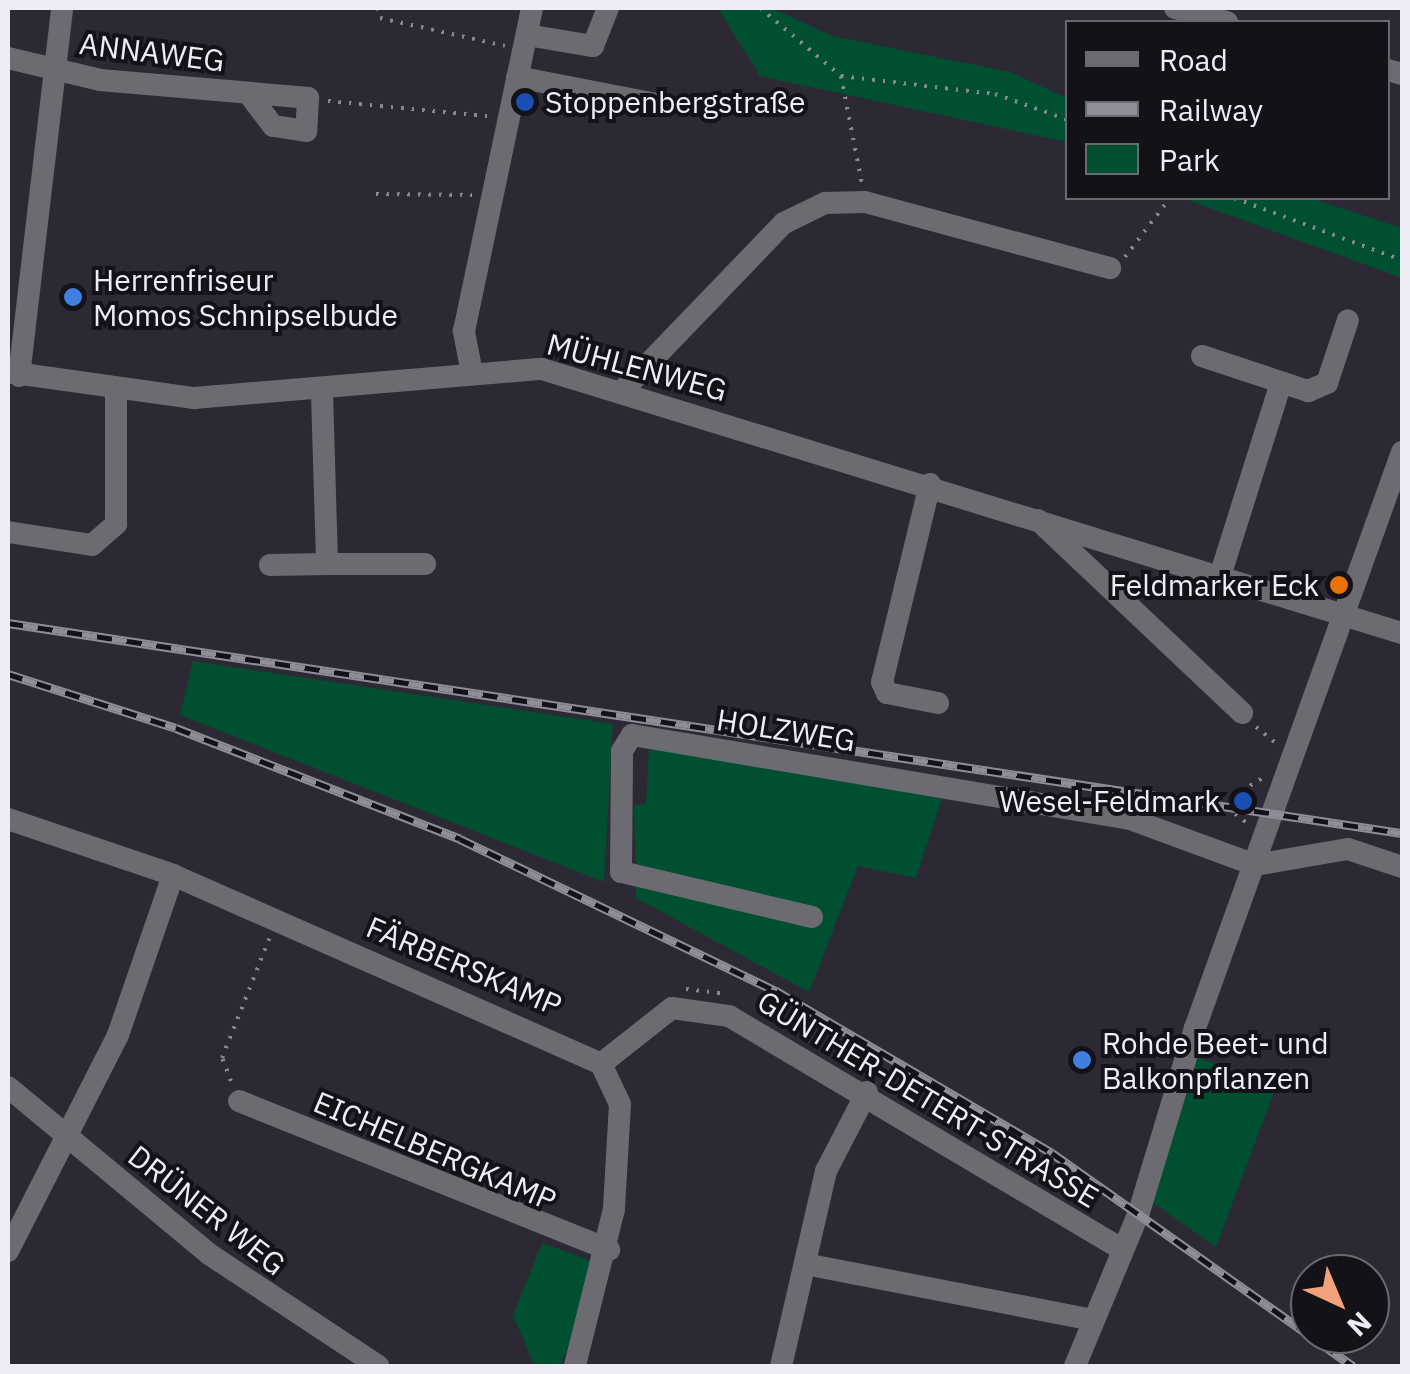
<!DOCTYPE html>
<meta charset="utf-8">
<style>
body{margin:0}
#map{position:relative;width:1410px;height:1374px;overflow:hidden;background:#2c2935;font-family:"IBM Plex Sans",sans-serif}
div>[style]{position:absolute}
.green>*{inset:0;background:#004f30}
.path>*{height:4px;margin-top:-2px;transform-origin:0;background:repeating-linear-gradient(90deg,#8a8892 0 2.5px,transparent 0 10.5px)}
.minor>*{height:22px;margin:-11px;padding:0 11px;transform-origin:11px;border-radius:11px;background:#6c6b71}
.rail>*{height:9px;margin-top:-4.5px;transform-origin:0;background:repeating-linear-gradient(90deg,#141218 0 15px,#908d98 0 30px);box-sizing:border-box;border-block:2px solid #908d98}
.dots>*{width:28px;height:28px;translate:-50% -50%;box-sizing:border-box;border:5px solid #141218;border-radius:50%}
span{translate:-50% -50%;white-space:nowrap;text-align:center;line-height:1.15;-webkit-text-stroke:8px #141218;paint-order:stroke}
.street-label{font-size:30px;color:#eeecf5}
.poi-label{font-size:30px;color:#eeecf5}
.left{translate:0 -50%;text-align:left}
.right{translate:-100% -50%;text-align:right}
.frame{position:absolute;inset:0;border:10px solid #eeecf5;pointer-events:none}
.legend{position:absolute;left:1065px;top:20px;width:325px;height:180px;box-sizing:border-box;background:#141218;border:2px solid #6b6970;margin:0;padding:12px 18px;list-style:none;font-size:30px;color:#eeecf5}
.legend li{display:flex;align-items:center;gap:20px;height:50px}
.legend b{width:50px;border:2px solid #6b6970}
.north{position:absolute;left:1290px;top:1254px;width:100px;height:100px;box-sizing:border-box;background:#141218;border:2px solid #6b6970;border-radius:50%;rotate:136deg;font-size:28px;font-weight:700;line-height:40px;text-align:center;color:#eeecf5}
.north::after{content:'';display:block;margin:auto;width:35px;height:45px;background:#f1a17b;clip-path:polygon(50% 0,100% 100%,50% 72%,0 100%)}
</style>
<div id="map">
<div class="green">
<i style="clip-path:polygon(718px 8px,772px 8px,832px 36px,1010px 72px,1067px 98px,1067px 142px,760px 76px)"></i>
<i style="clip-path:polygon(1182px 198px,1310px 198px,1402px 228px,1402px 278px)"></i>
<i style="clip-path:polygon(193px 661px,613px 724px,604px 882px,180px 715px)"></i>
<i style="clip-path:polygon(649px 745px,944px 792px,916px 878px,858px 866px,809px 992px,636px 898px,634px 805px,646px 804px)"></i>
<i style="clip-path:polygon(1193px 1056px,1277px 1084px,1216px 1247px,1151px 1201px)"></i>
<i style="clip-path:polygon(542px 1243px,600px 1264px,561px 1365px,533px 1363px,513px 1315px)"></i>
</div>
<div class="path">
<i style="left:378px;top:8px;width:10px;rotate:79deg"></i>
<i style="left:380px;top:18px;width:128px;rotate:12.6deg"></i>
<i style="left:760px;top:8px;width:106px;rotate:40deg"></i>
<i style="left:841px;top:76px;width:155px;rotate:6.7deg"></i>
<i style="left:995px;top:94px;width:77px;rotate:19.6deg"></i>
<i style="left:841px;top:76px;width:110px;rotate:79deg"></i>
<i style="left:328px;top:101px;width:161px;rotate:5.4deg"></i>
<i style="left:376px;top:194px;width:96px;rotate:0.6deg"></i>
<i style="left:1234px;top:198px;width:179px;rotate:20.3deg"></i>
<i style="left:1125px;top:257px;width:74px;rotate:-52.7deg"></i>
<i style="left:1256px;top:727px;width:26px;rotate:39deg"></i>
<i style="left:1241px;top:791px;width:26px;rotate:-31deg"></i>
<i style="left:1235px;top:814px;width:15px;rotate:37deg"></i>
<i style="left:686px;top:989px;width:39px;rotate:7deg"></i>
<i style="left:231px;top:1081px;width:25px;rotate:-111deg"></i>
<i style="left:222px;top:1058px;width:130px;rotate:-68.4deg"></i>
</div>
<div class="minor">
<i style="left:1175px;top:8px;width:54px;rotate:15.1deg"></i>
<i style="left:527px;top:35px;width:67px;rotate:9.5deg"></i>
<i style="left:593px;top:46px;width:41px;rotate:-68.5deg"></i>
<i style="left:8px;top:58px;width:95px;rotate:13.4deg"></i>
<i style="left:100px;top:80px;width:209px;rotate:4.9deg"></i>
<i style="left:308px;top:98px;width:33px;rotate:93deg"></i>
<i style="left:306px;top:131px;width:33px;rotate:-171deg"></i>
<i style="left:273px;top:126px;width:40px;rotate:-127deg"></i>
<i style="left:1388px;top:70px;width:15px;rotate:16deg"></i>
<i style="left:517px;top:77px;width:147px;rotate:11deg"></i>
<i style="left:1202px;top:356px;width:112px;rotate:18.3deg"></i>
<i style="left:1308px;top:391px;width:21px;rotate:-23deg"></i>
<i style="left:1327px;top:383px;width:66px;rotate:-71.6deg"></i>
<i style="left:471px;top:368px;width:38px;rotate:-101deg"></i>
<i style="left:464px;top:331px;width:330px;rotate:-78.1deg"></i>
<i style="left:8px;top:372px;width:188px;rotate:8deg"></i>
<i style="left:194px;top:398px;width:349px;rotate:-4.8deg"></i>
<i style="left:542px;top:369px;width:900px;rotate:17.07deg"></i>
<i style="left:19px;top:376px;width:371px;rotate:-83.3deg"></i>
<i style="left:625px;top:388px;width:229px;rotate:-46.1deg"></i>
<i style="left:784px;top:223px;width:46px;rotate:-26deg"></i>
<i style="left:825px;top:203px;width:40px;rotate:-1.4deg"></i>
<i style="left:865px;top:202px;width:254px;rotate:15.1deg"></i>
<i style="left:322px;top:393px;width:171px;rotate:88.3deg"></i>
<i style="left:327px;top:564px;width:98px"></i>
<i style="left:930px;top:484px;width:204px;rotate:103.6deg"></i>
<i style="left:882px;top:682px;width:12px;rotate:66deg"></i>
<i style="left:887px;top:693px;width:52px;rotate:11.1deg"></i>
<i style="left:1038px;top:520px;width:281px;rotate:43.4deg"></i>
<i style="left:8px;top:532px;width:85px;rotate:8.8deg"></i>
<i style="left:92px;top:545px;width:32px;rotate:-41deg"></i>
<i style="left:116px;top:524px;width:132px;rotate:-90deg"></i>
<i style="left:270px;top:565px;width:57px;rotate:-1deg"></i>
<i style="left:1221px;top:573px;width:199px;rotate:-72.5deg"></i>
<i style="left:8px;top:819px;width:174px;rotate:18.7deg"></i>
<i style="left:173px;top:875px;width:468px;rotate:23.8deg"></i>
<i style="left:601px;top:1064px;width:44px;rotate:64.6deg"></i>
<i style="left:620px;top:1104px;width:105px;rotate:93.3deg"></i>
<i style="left:614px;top:1209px;width:162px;rotate:104deg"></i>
<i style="left:812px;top:917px;width:196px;rotate:-166.7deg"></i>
<i style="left:621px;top:872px;width:121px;rotate:-89.5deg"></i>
<i style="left:622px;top:751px;width:19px;rotate:-58deg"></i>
<i style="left:632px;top:735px;width:505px;rotate:9.57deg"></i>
<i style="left:1130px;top:819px;width:133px;rotate:20.2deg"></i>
<i style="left:1255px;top:865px;width:94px;rotate:-9.8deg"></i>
<i style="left:1348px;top:849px;width:57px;rotate:18.4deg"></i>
<i style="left:601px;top:1064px;width:90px;rotate:-38.3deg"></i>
<i style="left:672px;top:1008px;width:58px;rotate:8deg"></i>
<i style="left:729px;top:1016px;width:457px;rotate:30.7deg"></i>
<i style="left:8px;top:1087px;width:261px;rotate:39.7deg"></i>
<i style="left:209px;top:1254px;width:203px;rotate:33.5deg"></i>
<i style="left:239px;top:1101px;width:399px;rotate:21.9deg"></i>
<i style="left:8px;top:1251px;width:242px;rotate:-63deg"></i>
<i style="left:118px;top:1035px;width:169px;rotate:-71deg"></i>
<i style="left:805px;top:1264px;width:292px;rotate:11deg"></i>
<i style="left:781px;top:1366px;width:200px;rotate:-77deg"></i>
<i style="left:826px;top:1171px;width:89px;rotate:-62.6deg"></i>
<i style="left:1075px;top:1366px;width:167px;rotate:-67.4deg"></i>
<i style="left:1139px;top:1212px;width:192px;rotate:-73.1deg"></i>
<i style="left:1195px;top:1028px;width:612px;rotate:-70.23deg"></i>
</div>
<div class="rail">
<i style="left:8px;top:623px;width:1410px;rotate:8.57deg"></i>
<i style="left:8px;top:674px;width:176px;rotate:17.8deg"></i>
<i style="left:176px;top:728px;width:305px;rotate:21.3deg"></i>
<i style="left:460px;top:839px;width:351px;rotate:25.7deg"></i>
<i style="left:776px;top:991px;width:320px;rotate:30.4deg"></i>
<i style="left:1052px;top:1153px;width:369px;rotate:35.3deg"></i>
</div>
<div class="dots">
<i style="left:525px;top:102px;background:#1a4fb4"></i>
<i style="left:73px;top:297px;background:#3f7fe0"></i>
<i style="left:1339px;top:585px;background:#e8710a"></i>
<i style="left:1243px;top:801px;background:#1a4fb4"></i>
<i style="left:1082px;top:1060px;background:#3f7fe0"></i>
</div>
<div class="street-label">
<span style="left:152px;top:52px;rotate:7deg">ANNAWEG</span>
<span style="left:637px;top:367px;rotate:15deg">MÜHLENWEG</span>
<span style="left:786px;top:730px;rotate:9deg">HOLZWEG</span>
<span style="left:464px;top:966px;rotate:23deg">FÄRBERSKAMP</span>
<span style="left:928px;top:1099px;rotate:31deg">GÜNTHER-DETERT-STRASSE</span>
<span style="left:435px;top:1151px;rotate:23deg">EICHELBERGKAMP</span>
<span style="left:207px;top:1210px;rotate:38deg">DRÜNER WEG</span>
</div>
<div class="poi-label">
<span class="left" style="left:545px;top:102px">Stoppenbergstraße</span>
<span class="left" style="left:93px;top:297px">Herrenfriseur<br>Momos Schnipselbude</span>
<span class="right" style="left:1319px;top:585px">Feldmarker Eck</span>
<span class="right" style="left:1220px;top:801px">Wesel-Feldmark</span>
<span class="left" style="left:1102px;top:1060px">Rohde Beet- und<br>Balkonpflanzen</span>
</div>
<div class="frame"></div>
<ul class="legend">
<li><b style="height:12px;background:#6c6b71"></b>Road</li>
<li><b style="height:12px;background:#908d98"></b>Railway</li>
<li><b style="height:28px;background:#004f30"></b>Park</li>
</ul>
<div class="north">N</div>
</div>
